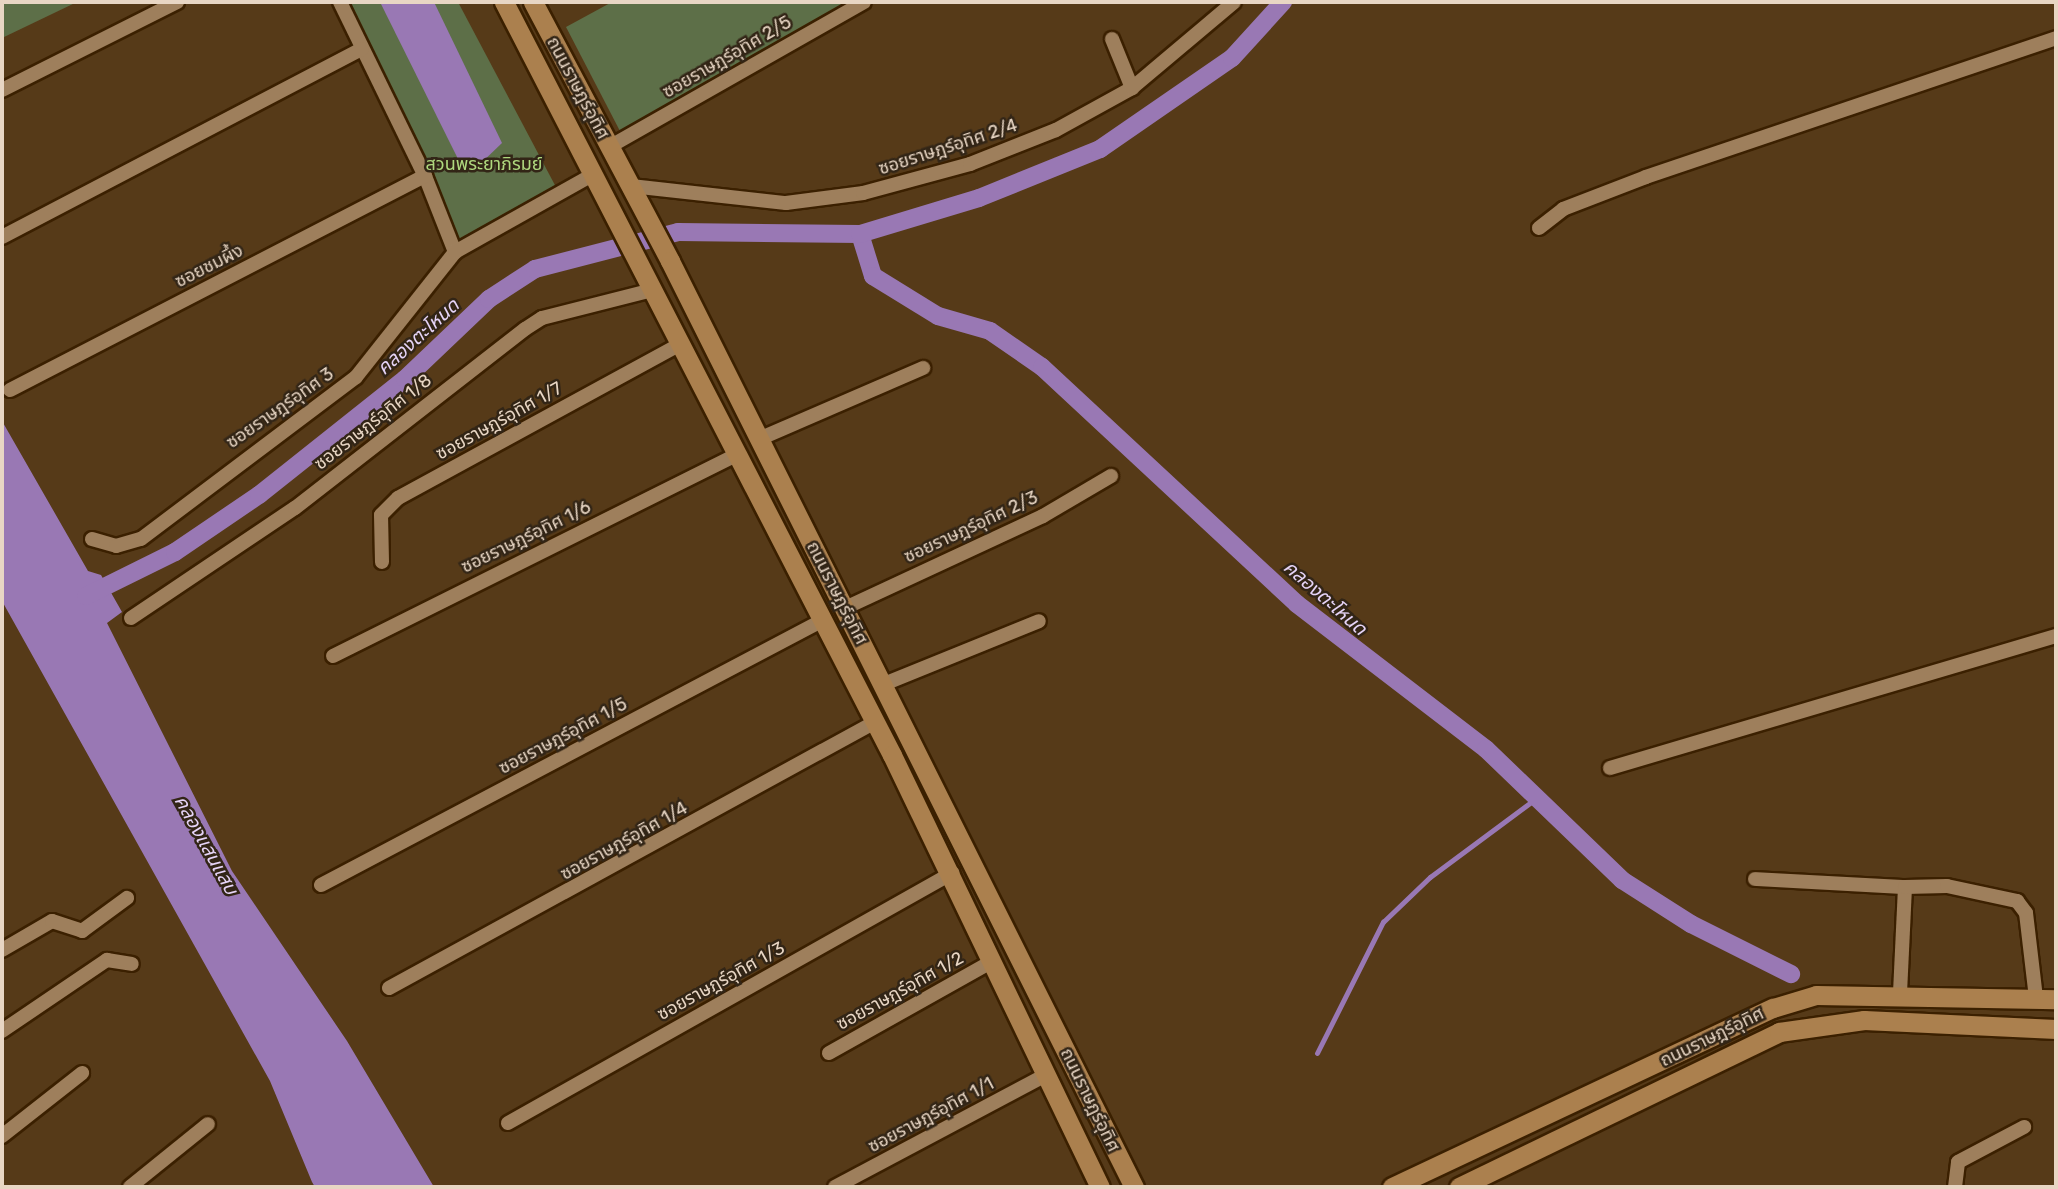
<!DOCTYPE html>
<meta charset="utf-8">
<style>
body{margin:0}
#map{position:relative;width:2058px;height:1189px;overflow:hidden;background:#563a18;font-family:Rubik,"Noto Sans Thai",sans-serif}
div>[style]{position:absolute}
.green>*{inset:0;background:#5d6f48}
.water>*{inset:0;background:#9978b4}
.stream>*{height:5px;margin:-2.5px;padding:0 2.5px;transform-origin:2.5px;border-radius:2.5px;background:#9978b4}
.canal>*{height:18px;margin:-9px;padding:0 9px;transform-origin:9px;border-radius:9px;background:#9978b4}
.roads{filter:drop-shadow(2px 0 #3b2000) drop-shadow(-2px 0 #3b2000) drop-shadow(0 2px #3b2000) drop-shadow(0 -2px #3b2000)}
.minor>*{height:14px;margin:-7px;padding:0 7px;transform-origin:7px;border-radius:7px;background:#9e7f5c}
.primary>*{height:19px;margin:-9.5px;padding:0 9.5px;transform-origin:9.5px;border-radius:9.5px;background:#ab804e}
span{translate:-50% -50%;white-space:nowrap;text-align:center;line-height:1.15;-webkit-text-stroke:5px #322516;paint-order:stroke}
.street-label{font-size:18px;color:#e8d6c4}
.park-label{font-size:18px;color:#afd87e}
.water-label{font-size:19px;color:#e6d4f7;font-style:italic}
.frame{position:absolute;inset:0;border:4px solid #e8d6c4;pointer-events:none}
</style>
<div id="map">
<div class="green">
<i style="clip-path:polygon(2px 2px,77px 2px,2px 38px)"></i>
<i style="clip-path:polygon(347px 2px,458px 2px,557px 189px,461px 240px,453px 238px)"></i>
<i style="clip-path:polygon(612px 2px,860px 2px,621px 133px,566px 27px)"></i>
</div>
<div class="water">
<i style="clip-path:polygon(380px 2px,434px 2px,502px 143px,477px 167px,462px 167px)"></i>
<i style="clip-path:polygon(2px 421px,88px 571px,101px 575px,122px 612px,107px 623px,232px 871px,347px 1041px,434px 1187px,315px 1187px,312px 1182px,270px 1081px,2px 601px)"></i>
</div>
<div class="stream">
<i style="left:1317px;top:1053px;width:147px;rotate:-63.3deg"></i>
<i style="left:1383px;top:922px;width:65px;rotate:-43.8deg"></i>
<i style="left:1430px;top:877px;width:136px;rotate:-36.6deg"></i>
</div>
<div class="canal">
<i style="left:860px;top:234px;width:44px;rotate:72.8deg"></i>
<i style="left:873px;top:276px;width:76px;rotate:31.6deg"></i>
<i style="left:938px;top:316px;width:54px;rotate:16.1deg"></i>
<i style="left:990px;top:331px;width:63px;rotate:34.7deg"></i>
<i style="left:1042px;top:367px;width:348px;rotate:42.9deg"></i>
<i style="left:1297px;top:604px;width:238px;rotate:37.5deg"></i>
<i style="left:1486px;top:749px;width:189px;rotate:43.9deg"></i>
<i style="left:1622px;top:880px;width:82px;rotate:32.5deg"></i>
<i style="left:1691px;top:924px;width:112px;rotate:26.6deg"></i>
<i style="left:86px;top:596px;width:99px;rotate:-26.3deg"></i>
<i style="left:175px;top:552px;width:102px;rotate:-34.2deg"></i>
<i style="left:259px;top:495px;width:186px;rotate:-38.5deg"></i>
<i style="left:405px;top:379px;width:116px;rotate:-43.6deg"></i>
<i style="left:489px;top:299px;width:55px;rotate:-33.1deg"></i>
<i style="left:535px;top:269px;width:148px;rotate:-14.5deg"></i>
<i style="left:678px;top:232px;width:182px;rotate:0.6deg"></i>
<i style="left:860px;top:234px;width:124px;rotate:-16.8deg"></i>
<i style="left:979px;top:198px;width:131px;rotate:-22deg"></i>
<i style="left:1100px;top:149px;width:160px;rotate:-34.6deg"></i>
<i style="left:1232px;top:58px;width:76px;rotate:-47.7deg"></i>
</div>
<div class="roads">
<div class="minor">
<i style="left:340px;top:2px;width:194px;rotate:64deg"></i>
<i style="left:425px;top:176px;width:82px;rotate:68.5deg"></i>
<i style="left:1112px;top:39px;width:53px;rotate:67.8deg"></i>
<i style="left:2px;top:90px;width:196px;rotate:-26.7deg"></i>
<i style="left:609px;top:147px;width:293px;rotate:-29.6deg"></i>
<i style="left:631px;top:186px;width:156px;rotate:6.3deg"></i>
<i style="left:786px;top:203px;width:78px;rotate:-7.4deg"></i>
<i style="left:863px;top:193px;width:111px;rotate:-15.2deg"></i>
<i style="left:970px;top:164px;width:92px;rotate:-21.6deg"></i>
<i style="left:1056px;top:130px;width:87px;rotate:-28.9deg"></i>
<i style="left:1132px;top:88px;width:133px;rotate:-40.1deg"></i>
<i style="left:1539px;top:228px;width:31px;rotate:-38deg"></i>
<i style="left:1563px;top:209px;width:89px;rotate:-21.1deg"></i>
<i style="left:1646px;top:177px;width:433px;rotate:-18.7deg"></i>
<i style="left:2px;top:237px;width:406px;rotate:-27.6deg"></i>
<i style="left:10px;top:390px;width:467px;rotate:-27.3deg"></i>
<i style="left:759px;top:439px;width:179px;rotate:-23.4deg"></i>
<i style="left:92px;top:539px;width:25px;rotate:16deg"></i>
<i style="left:116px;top:546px;width:26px;rotate:-16deg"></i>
<i style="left:141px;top:539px;width:269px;rotate:-37deg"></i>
<i style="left:356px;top:377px;width:159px;rotate:-51.6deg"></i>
<i style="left:455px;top:252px;width:159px;rotate:-29.3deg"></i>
<i style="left:382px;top:562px;width:47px;rotate:-91.2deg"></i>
<i style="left:381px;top:515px;width:24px;rotate:-45deg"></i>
<i style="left:398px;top:498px;width:322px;rotate:-28.6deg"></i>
<i style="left:845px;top:608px;width:218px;rotate:-24.9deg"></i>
<i style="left:1043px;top:516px;width:79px;rotate:-30.5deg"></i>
<i style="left:131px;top:618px;width:197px;rotate:-33.9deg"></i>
<i style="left:295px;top:508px;width:291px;rotate:-37.9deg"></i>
<i style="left:525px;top:329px;width:20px;rotate:-33deg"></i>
<i style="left:542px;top:318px;width:114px;rotate:-14.2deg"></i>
<i style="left:333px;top:656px;width:451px;rotate:-26.5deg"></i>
<i style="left:884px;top:684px;width:167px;rotate:-22.1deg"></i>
<i style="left:1610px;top:768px;width:465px;rotate:-16.5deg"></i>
<i style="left:1755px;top:879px;width:150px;rotate:3.1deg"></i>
<i style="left:1905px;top:887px;width:106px;rotate:92.7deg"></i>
<i style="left:321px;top:885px;width:568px;rotate:-27.83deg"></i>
<i style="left:1905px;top:887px;width:42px;rotate:-1.4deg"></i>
<i style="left:1947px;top:886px;width:72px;rotate:12.1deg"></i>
<i style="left:2017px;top:901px;width:15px;rotate:53deg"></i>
<i style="left:2026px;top:913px;width:86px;rotate:83.3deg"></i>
<i style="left:2px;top:950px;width:58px;rotate:-30.1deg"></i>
<i style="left:52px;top:921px;width:32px;rotate:18deg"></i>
<i style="left:82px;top:931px;width:56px;rotate:-36.3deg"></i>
<i style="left:389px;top:988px;width:554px;rotate:-28.69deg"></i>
<i style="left:2px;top:1031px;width:127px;rotate:-34.1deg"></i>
<i style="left:107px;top:960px;width:25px;rotate:9deg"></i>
<i style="left:829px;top:1053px;width:186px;rotate:-29.3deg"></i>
<i style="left:508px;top:1123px;width:510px;rotate:-29.38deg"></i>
<i style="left:2px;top:1136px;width:102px;rotate:-38.2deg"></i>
<i style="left:130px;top:1187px;width:100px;rotate:-38.9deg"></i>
<i style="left:835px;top:1187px;width:237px;rotate:-28deg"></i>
<i style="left:1955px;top:1187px;width:25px;rotate:-83deg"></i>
<i style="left:1958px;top:1162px;width:75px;rotate:-27.9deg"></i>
</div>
<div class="primary">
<i style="left:504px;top:2px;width:847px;rotate:62.74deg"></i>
<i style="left:892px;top:755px;width:479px;rotate:64.3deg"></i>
<i style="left:533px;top:2px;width:293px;rotate:62.1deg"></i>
<i style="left:670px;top:261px;width:1036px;rotate:63.39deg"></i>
<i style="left:1392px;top:1187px;width:421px;rotate:-25.2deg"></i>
<i style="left:1773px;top:1008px;width:45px;rotate:-16.8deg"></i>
<i style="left:1816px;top:995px;width:240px;rotate:1deg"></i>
<i style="left:1459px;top:1187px;width:356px;rotate:-25.8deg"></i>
<i style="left:1779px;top:1032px;width:86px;rotate:-8deg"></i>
<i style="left:1864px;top:1020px;width:192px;rotate:2.7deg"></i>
</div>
</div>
<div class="street-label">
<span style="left:727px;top:57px;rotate:-30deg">ซอยราษฎร์อุทิศ 2/5</span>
<span style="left:578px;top:88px;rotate:62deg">ถนนราษฎร์อุทิศ</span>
<span style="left:948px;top:147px;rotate:-18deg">ซอยราษฎร์อุทิศ 2/4</span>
<span style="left:209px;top:266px;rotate:-27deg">ซอยชมผึ้ง</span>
<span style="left:280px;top:408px;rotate:-35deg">ซอยราษฎร์อุทิศ 3</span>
<span style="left:499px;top:421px;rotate:-29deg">ซอยราษฎร์อุทิศ 1/7</span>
<span style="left:373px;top:422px;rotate:-38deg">ซอยราษฎร์อุทิศ 1/8</span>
<span style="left:971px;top:527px;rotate:-25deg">ซอยราษฎร์อุทิศ 2/3</span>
<span style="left:526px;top:537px;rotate:-26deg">ซอยราษฎร์อุทิศ 1/6</span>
<span style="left:837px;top:593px;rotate:63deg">ถนนราษฎร์อุทิศ</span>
<span style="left:563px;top:736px;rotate:-28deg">ซอยราษฎร์อุทิศ 1/5</span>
<span style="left:624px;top:841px;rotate:-29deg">ซอยราษฎร์อุทิศ 1/4</span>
<span style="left:721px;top:981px;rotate:-29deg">ซอยราษฎร์อุทิศ 1/3</span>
<span style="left:900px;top:991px;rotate:-29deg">ซอยราษฎร์อุทิศ 1/2</span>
<span style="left:1712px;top:1037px;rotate:-26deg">ถนนราษฎร์อุทิศ</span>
<span style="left:1090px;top:1100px;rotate:64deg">ถนนราษฎร์อุทิศ</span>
<span style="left:931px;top:1115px;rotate:-28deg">ซอยราษฎร์อุทิศ 1/1</span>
</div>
<div class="park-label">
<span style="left:484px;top:164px">สวนพระยาภิรมย์</span>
</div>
<div class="water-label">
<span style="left:418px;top:337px;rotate:-42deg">คลองตะโหนด</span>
<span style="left:1325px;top:598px;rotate:41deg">คลองตะโหนด</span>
<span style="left:206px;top:845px;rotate:61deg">คลองแสนแสบ</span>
</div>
<div class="frame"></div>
</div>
